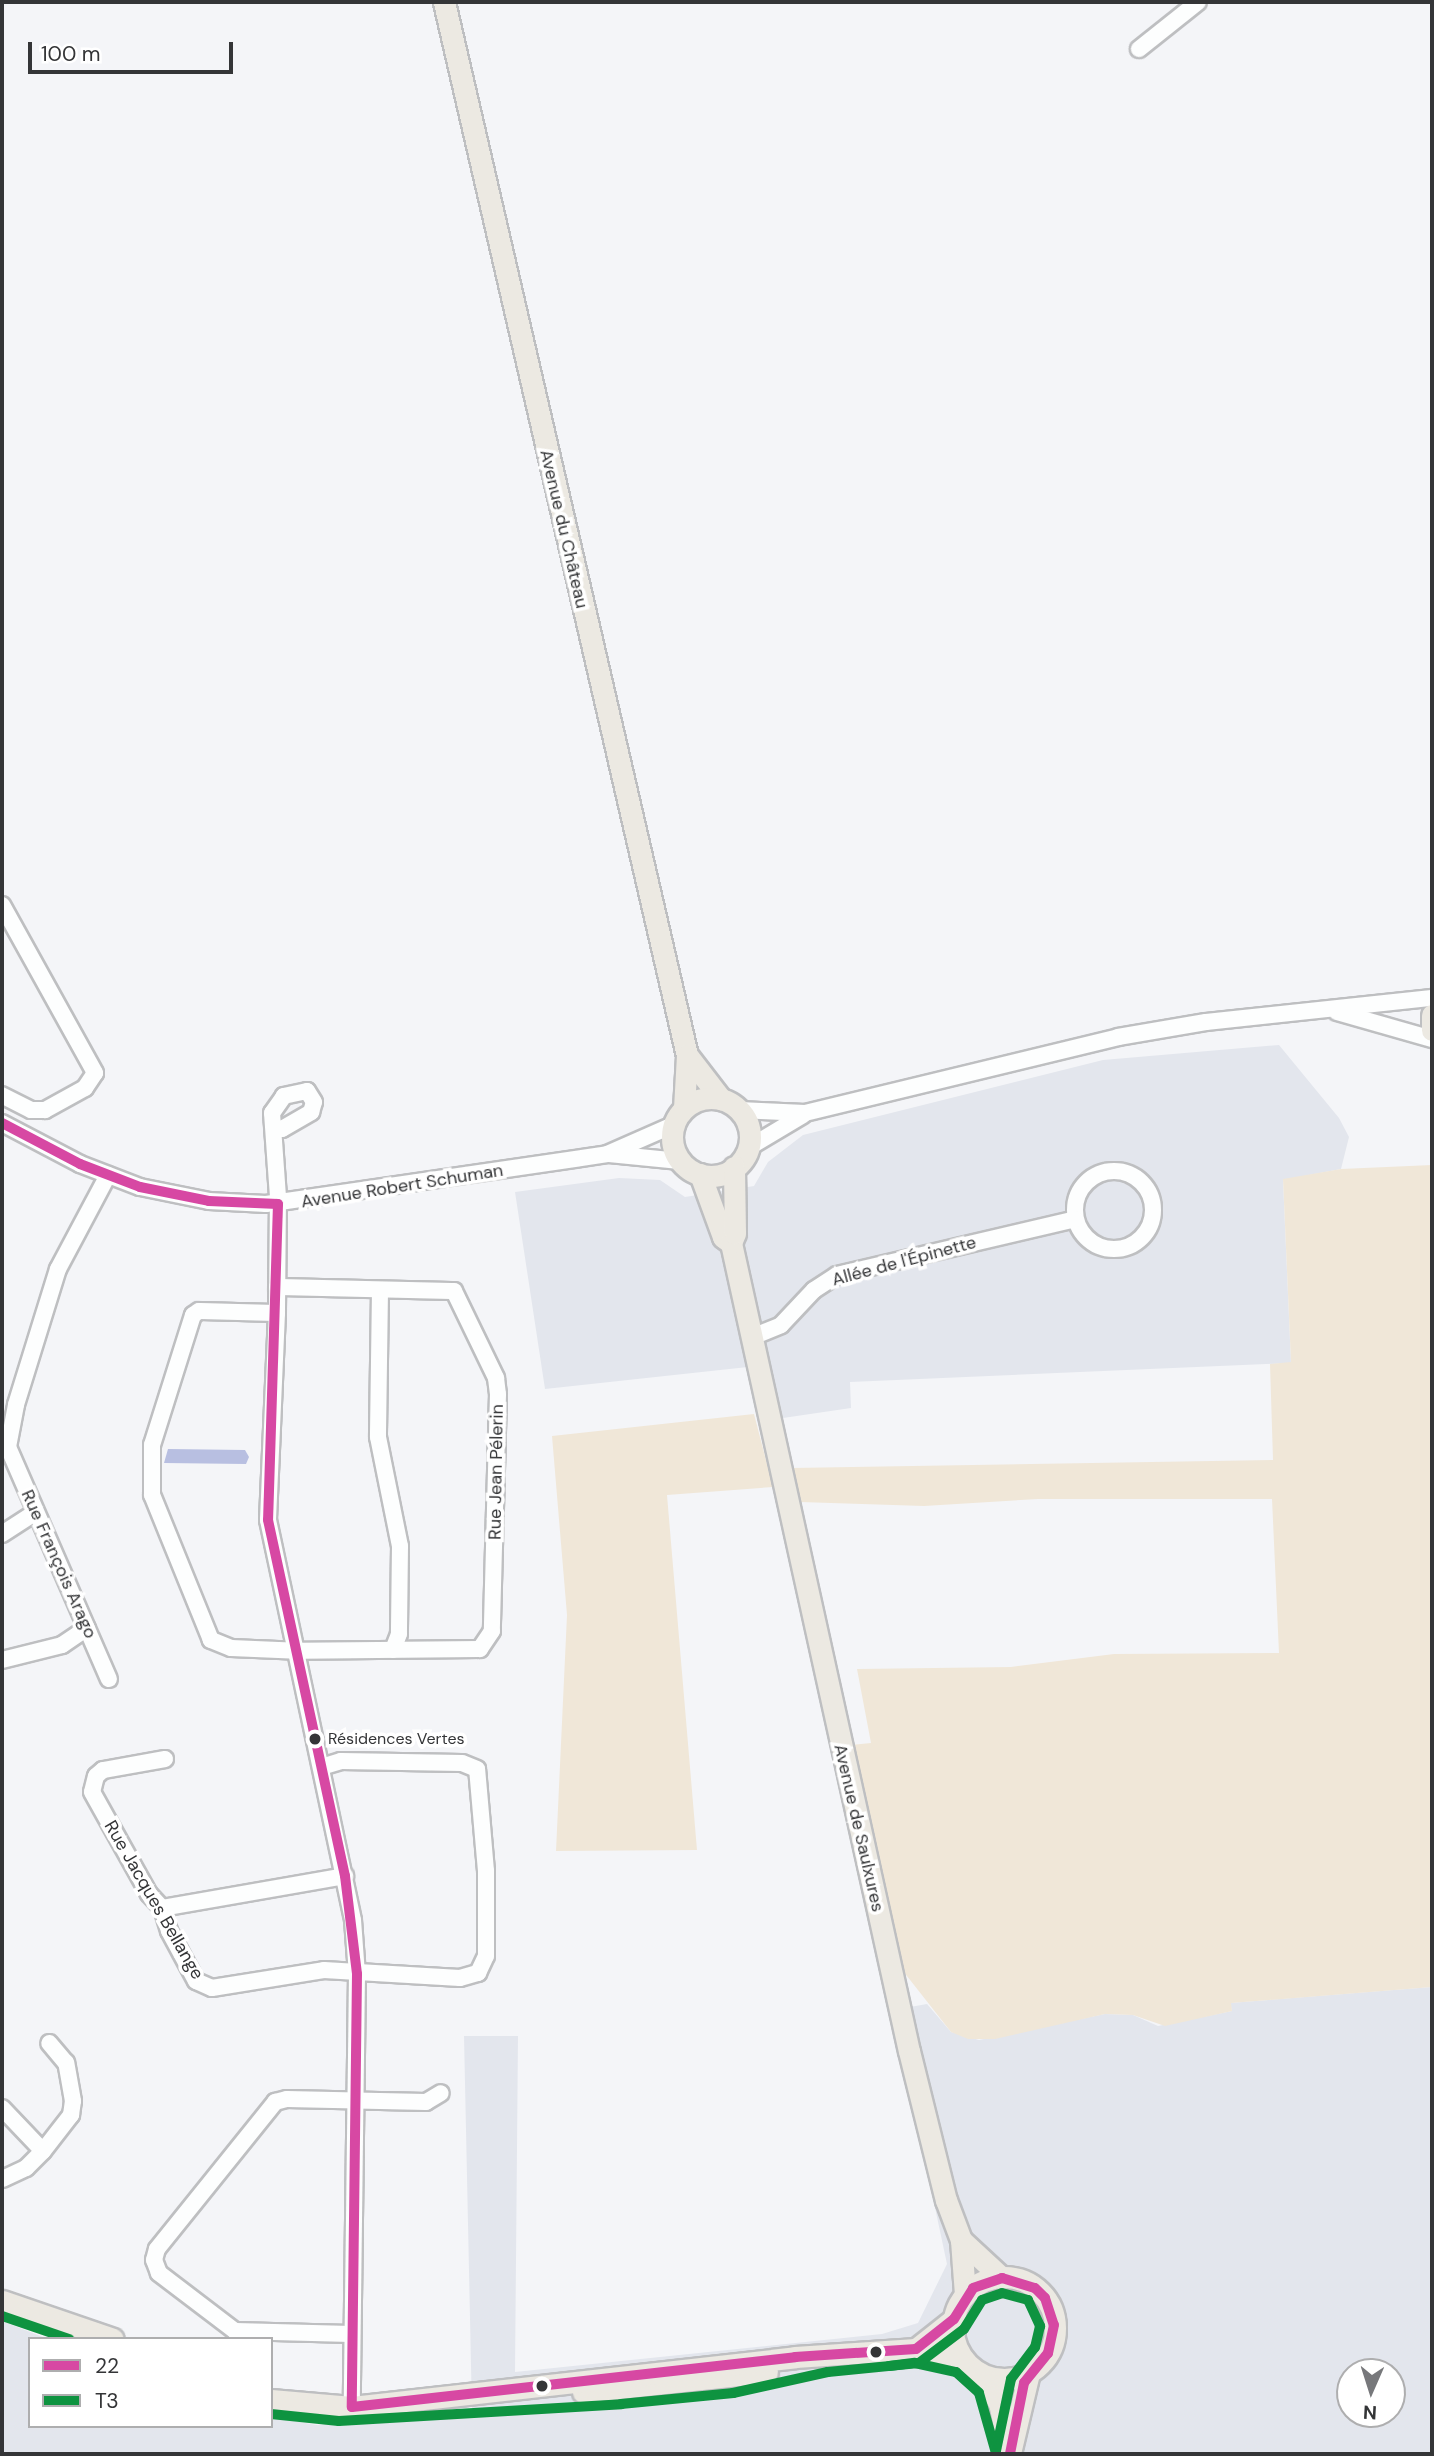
<!DOCTYPE html>
<meta charset="utf-8">
<style>
body{margin:0}
#map{position:relative;width:1434px;height:2456px;overflow:hidden;background:#f4f5f8;font-family:"DM Sans",sans-serif}
div>[style]{position:absolute}
.built>*{inset:0;background:#e3e6ed}
.green>*{inset:0;background:#f0e7d8}
.water>*{inset:0;background:#b8bfe1}
.roads{filter:drop-shadow(2px 0 #bebfc1) drop-shadow(-2px 0 #bebfc1) drop-shadow(0 2px #bebfc1) drop-shadow(0 -2px #bebfc1)}
.minor>*{height:16px;margin:-8px;padding:0 8px;transform-origin:8px;border-radius:8px;background:#fdfefe}
.minor>.ring{margin:-8px;padding:0;box-sizing:content-box;background:none;border:16px solid #fdfefe;border-radius:50%}
.major>*{height:21px;margin:-10.5px;padding:0 10.5px;transform-origin:10.5px;border-radius:10.5px;background:#ece9e2}
.major>.ring{margin:-10.5px;padding:0;box-sizing:content-box;background:none;border:21px solid #ece9e2;border-radius:50%}
.bus-1>*{height:10px;margin:-5px;padding:0 5px;transform-origin:5px;border-radius:5px;background:#d748a3}
.bus-2>*{height:10px;margin:-5px;padding:0 5px;transform-origin:5px;border-radius:5px;background:#0e9340}
.dots>*{width:19px;height:19px;translate:-50% -50%;box-sizing:border-box;border:4px solid #fff;border-radius:50%}
span{translate:-50% -50%;white-space:nowrap;text-align:center;line-height:1.15;-webkit-text-stroke:7px #fff;paint-order:stroke}
.bus-label{font-size:16px;color:#343537}
.left{translate:0 -50%;text-align:left}
.street-label{font-size:18px;color:#343537}
.frame{position:absolute;inset:0;border:4px solid #343537;pointer-events:none}
.legend{position:absolute;left:28px;top:2337px;width:245px;height:91px;box-sizing:border-box;background:#fff;border:2px solid #aeaeaf;margin:0;padding:9px 12px;list-style:none;font-size:21px;color:#343537}
.legend li{display:flex;align-items:center;gap:14px;height:35px}
.legend b{width:35px;border:2px solid #aeaeaf}
.north{position:absolute;left:1336px;top:2358px;width:70px;height:70px;box-sizing:border-box;background:#fff;border:2px solid #aeaeaf;border-radius:50%;rotate:183deg;font-size:19px;font-weight:700;line-height:28px;text-align:center;color:#343537}
.north::after{content:'';display:block;margin:auto;width:24px;height:32px;background:#77787b;clip-path:polygon(50% 0,100% 100%,50% 72%,0 100%)}
.scale{position:absolute;left:28px;top:42px;width:205px;height:32px;box-sizing:border-box;border:4px solid #343537;border-top:0;padding-left:9px;font-size:21px;line-height:24px;white-space:nowrap;color:#343537;-webkit-text-stroke:5px #fff;paint-order:stroke}
</style>
<div id="map">
<div class="built">
<i style="clip-path:polygon(1279px 1045px,1339px 1118px,1349px 1137px,1341px 1169px,1283px 1180px,1291px 1363px,850px 1382px,851px 1408px,783px 1418px,781px 1411px,775px 1411px,767px 1365px,545px 1389px,515px 1192px,619px 1178px,660px 1180px,685px 1197px,754px 1186px,768px 1162px,803px 1135px,1103px 1060px)"></i>
<i style="clip-path:polygon(evenodd,1432px 1987px,1432px 2454px,2px 2454px,2px 2321px,48px 2339px,30px 2339px,30px 2426px,271px 2426px,271px 2417px,317px 2425px,472px 2412px,464px 2036px,518px 2036px,515px 2372px,882px 2334px,918px 2323px,947px 2264px,893px 2010px,927px 2004px,951px 2032px,979px 2040px,1105px 2014px,1133px 2015px,1158px 2026px,1232px 2011px,1230px 2003px,1432px 1987px,1350px 2372px,1392px 2372px,1392px 2414px,1350px 2414px,1350px 2372px)"></i>
</div>
<div class="green">
<i style="clip-path:polygon(1432px 1165px,1432px 1987px,1231px 2003px,1232px 2011px,1165px 2026px,1133px 2015px,1105px 2014px,995px 2039px,968px 2039px,951px 2032px,903px 1971px,851px 1745px,871px 1743px,857px 1669px,1011px 1667px,1114px 1654px,1279px 1653px,1272px 1499px,1038px 1499px,924px 1506px,800px 1502px,792px 1468px,1273px 1460px,1270px 1364px,1291px 1362px,1283px 1179px,1341px 1169px)"></i>
<i style="clip-path:polygon(754px 1414px,773px 1487px,667px 1495px,697px 1850px,556px 1851px,567px 1615px,552px 1436px)"></i>
</div>
<div class="water">
<i style="clip-path:polygon(168px 1449px,245px 1450px,249px 1457px,246px 1464px,164px 1463px)"></i>
</div>
<div class="roads">
<div class="minor">
<i style="left:1139px;top:49px;width:75px;rotate:-38.5deg"></i>
<i style="left:2px;top:905px;width:192px;rotate:61deg"></i>
<i style="left:95px;top:1073px;width:18px;rotate:124deg"></i>
<i style="left:85px;top:1088px;width:46px;rotate:151.2deg"></i>
<i style="left:45px;top:1110px;width:14px;rotate:180deg"></i>
<i style="left:31px;top:1110px;width:33px;rotate:-153deg"></i>
<i style="left:1337px;top:1012px;width:99px;rotate:15.9deg"></i>
<i style="left:739px;top:1110px;width:66px;rotate:2.6deg"></i>
<i style="left:805px;top:1113px;width:322px;rotate:-13.6deg"></i>
<i style="left:1118px;top:1037px;width:89px;rotate:-9.7deg"></i>
<i style="left:1206px;top:1022px;width:227px;rotate:-6.1deg"></i>
<i style="left:2px;top:1123px;width:88px;rotate:27.7deg"></i>
<i style="left:80px;top:1164px;width:64px;rotate:21deg"></i>
<i style="left:140px;top:1187px;width:70px;rotate:11.5deg"></i>
<i style="left:209px;top:1201px;width:57px;rotate:3deg"></i>
<i style="left:266px;top:1204px;width:345px;rotate:-8.3deg"></i>
<i style="left:607px;top:1154px;width:72px;rotate:-23.7deg"></i>
<i style="left:274px;top:1128px;width:8px;rotate:7deg"></i>
<i style="left:282px;top:1129px;width:34px;rotate:-30deg"></i>
<i style="left:311px;top:1112px;width:10px;rotate:-73deg"></i>
<i style="left:314px;top:1102px;width:13px;rotate:-122deg"></i>
<i style="left:307px;top:1091px;width:24px;rotate:168deg"></i>
<i style="left:284px;top:1096px;width:21px;rotate:125deg"></i>
<i style="left:272px;top:1113px;width:83px;rotate:85.9deg"></i>
<i style="left:278px;top:1196px;width:117px;rotate:90.5deg"></i>
<i style="left:277px;top:1313px;width:207px;rotate:92.5deg"></i>
<i style="left:268px;top:1520px;width:409px;rotate:78deg"></i>
<i style="left:353px;top:1920px;width:54px;rotate:85.8deg"></i>
<i style="left:357px;top:1974px;width:433px;rotate:90.7deg"></i>
<i style="left:748px;top:1148px;width:64px;rotate:-31deg"></i>
<i style="left:609px;top:1154px;width:71px;rotate:5.6deg"></i>
<i class="ring" style="left:1075px;top:1171px;width:62px;height:62px"></i>
<i style="left:108px;top:1175px;width:106px;rotate:118deg"></i>
<i style="left:58px;top:1269px;width:142px;rotate:107.2deg"></i>
<i style="left:16px;top:1405px;width:43px;rotate:100.8deg"></i>
<i style="left:8px;top:1447px;width:253px;rotate:66.5deg"></i>
<i style="left:277px;top:1287px;width:177px;rotate:1.3deg"></i>
<i style="left:454px;top:1291px;width:97px;rotate:64.2deg"></i>
<i style="left:496px;top:1378px;width:16px;rotate:83deg"></i>
<i style="left:498px;top:1394px;width:237px;rotate:91.5deg"></i>
<i style="left:492px;top:1631px;width:22px;rotate:124deg"></i>
<i style="left:480px;top:1649px;width:178px;rotate:179.4deg"></i>
<i style="left:302px;top:1651px;width:71px;rotate:-177.6deg"></i>
<i style="left:231px;top:1648px;width:22px;rotate:-158deg"></i>
<i style="left:211px;top:1640px;width:157px;rotate:-112.1deg"></i>
<i style="left:152px;top:1495px;width:50px;rotate:-90deg"></i>
<i style="left:152px;top:1445px;width:136px;rotate:-72.5deg"></i>
<i style="left:193px;top:1315px;width:7px;rotate:-34deg"></i>
<i style="left:199px;top:1311px;width:78px;rotate:1.5deg"></i>
<i style="left:380px;top:1290px;width:147px;rotate:90.8deg"></i>
<i style="left:378px;top:1437px;width:111px;rotate:78.6deg"></i>
<i style="left:400px;top:1546px;width:88px;rotate:90.7deg"></i>
<i style="left:399px;top:1634px;width:17px;rotate:111deg"></i>
<i style="left:752px;top:1337px;width:31px;rotate:-22deg"></i>
<i style="left:781px;top:1325px;width:48px;rotate:-46.7deg"></i>
<i style="left:814px;top:1290px;width:27px;rotate:-33deg"></i>
<i style="left:837px;top:1275px;width:244px;rotate:-13.2deg"></i>
<i style="left:2px;top:1534px;width:40px;rotate:-32.9deg"></i>
<i style="left:2px;top:1660px;width:62px;rotate:-14deg"></i>
<i style="left:62px;top:1645px;width:30px;rotate:-34deg"></i>
<i style="left:165px;top:1759px;width:63px;rotate:169.9deg"></i>
<i style="left:103px;top:1770px;width:9px;rotate:139deg"></i>
<i style="left:96px;top:1776px;width:16px;rotate:104deg"></i>
<i style="left:92px;top:1792px;width:117px;rotate:60.8deg"></i>
<i style="left:149px;top:1894px;width:19px;rotate:47deg"></i>
<i style="left:162px;top:1908px;width:24px;rotate:73deg"></i>
<i style="left:169px;top:1931px;width:57px;rotate:61.6deg"></i>
<i style="left:196px;top:1981px;width:17px;rotate:24deg"></i>
<i style="left:212px;top:1988px;width:113px;rotate:-9.1deg"></i>
<i style="left:324px;top:1970px;width:136px;rotate:3.4deg"></i>
<i style="left:460px;top:1978px;width:19px;rotate:-16deg"></i>
<i style="left:478px;top:1973px;width:19px;rotate:-65deg"></i>
<i style="left:486px;top:1956px;width:85px;rotate:-90deg"></i>
<i style="left:486px;top:1871px;width:102px;rotate:-95deg"></i>
<i style="left:477px;top:1769px;width:16px;rotate:-158deg"></i>
<i style="left:462px;top:1763px;width:121px;rotate:-179.1deg"></i>
<i style="left:341px;top:1761px;width:21px;rotate:163deg"></i>
<i style="left:162px;top:1908px;width:186px;rotate:-9.9deg"></i>
<i style="left:2px;top:2108px;width:59px;rotate:46.4deg"></i>
<i style="left:43px;top:2151px;width:24px;rotate:135deg"></i>
<i style="left:26px;top:2168px;width:26px;rotate:155deg"></i>
<i style="left:43px;top:2151px;width:46px;rotate:-52.1deg"></i>
<i style="left:71px;top:2115px;width:14px;rotate:-82deg"></i>
<i style="left:73px;top:2101px;width:39px;rotate:-100deg"></i>
<i style="left:66px;top:2063px;width:26px;rotate:-130deg"></i>
<i style="left:351px;top:2334px;width:116px;rotate:-178.5deg"></i>
<i style="left:235px;top:2331px;width:96px;rotate:-142.7deg"></i>
<i style="left:159px;top:2273px;width:14px;rotate:-111deg"></i>
<i style="left:154px;top:2260px;width:11px;rotate:-75deg"></i>
<i style="left:157px;top:2249px;width:189px;rotate:-51.2deg"></i>
<i style="left:275px;top:2102px;width:12px;rotate:-14deg"></i>
<i style="left:287px;top:2099px;width:139px;rotate:1.2deg"></i>
<i style="left:426px;top:2102px;width:17px;rotate:-31deg"></i>
</div>
<div class="major">
<i style="left:444px;top:2px;width:1081px;rotate:77.01deg"></i>
<i style="left:687px;top:1055px;width:53px;rotate:93.2deg"></i>
<i style="left:1432px;top:1015px;width:15px;rotate:90deg"></i>
<i style="left:687px;top:1055px;width:56px;rotate:52.3deg"></i>
<i class="ring" style="left:672px;top:1098px;width:57px;height:57px"></i>
<i style="left:700px;top:1174px;width:67px;rotate:69.9deg"></i>
<i style="left:723px;top:1237px;width:10px;rotate:37deg"></i>
<i style="left:731px;top:1243px;width:827px;rotate:77.58deg"></i>
<i style="left:909px;top:2051px;width:154px;rotate:76.1deg"></i>
<i style="left:946px;top:2200px;width:43px;rotate:69.4deg"></i>
<i style="left:961px;top:2240px;width:55px;rotate:85.8deg"></i>
<i style="left:731px;top:1243px;width:11px;rotate:-68deg"></i>
<i style="left:735px;top:1233px;width:66px;rotate:-90.9deg"></i>
<i style="left:961px;top:2240px;width:56px;rotate:42.8deg"></i>
<i class="ring" style="left:953px;top:2277px;width:81px;height:81px"></i>
<i style="left:2px;top:2301px;width:117px;rotate:18.9deg"></i>
<i style="left:916px;top:2349px;width:48px;rotate:-38.3deg"></i>
<i style="left:982px;top:2375px;width:33px;rotate:59deg"></i>
<i style="left:999px;top:2403px;width:52px;rotate:77.8deg"></i>
<i style="left:583px;top:2392px;width:185px;rotate:-6.2deg"></i>
<i style="left:271px;top:2400px;width:81px;rotate:4.9deg"></i>
<i style="left:352px;top:2407px;width:446px;rotate:-6.4deg"></i>
<i style="left:795px;top:2357px;width:121px;rotate:-3.8deg"></i>
<i style="left:916px;top:2349px;width:48px;rotate:12deg"></i>
<i style="left:1011px;top:2449px;width:78px;rotate:-76.7deg"></i>
</div>
</div>
<div class="bus-1">
<i style="left:2px;top:1123px;width:88px;rotate:27.7deg"></i>
<i style="left:80px;top:1164px;width:64px;rotate:21deg"></i>
<i style="left:140px;top:1187px;width:70px;rotate:11.5deg"></i>
<i style="left:209px;top:1201px;width:69px;rotate:2.5deg"></i>
<i style="left:278px;top:1204px;width:316px;rotate:91.8deg"></i>
<i style="left:268px;top:1520px;width:364px;rotate:77.8deg"></i>
<i style="left:345px;top:1876px;width:99px;rotate:83deg"></i>
<i style="left:357px;top:1974px;width:433px;rotate:90.7deg"></i>
<i style="left:352px;top:2407px;width:446px;rotate:-6.4deg"></i>
<i style="left:795px;top:2357px;width:121px;rotate:-3.8deg"></i>
<i style="left:916px;top:2349px;width:48px;rotate:-38.3deg"></i>
<i style="left:954px;top:2319px;width:36px;rotate:-58deg"></i>
<i style="left:973px;top:2288px;width:31px;rotate:-19deg"></i>
<i style="left:1002px;top:2278px;width:34px;rotate:17deg"></i>
<i style="left:1035px;top:2288px;width:14px;rotate:45deg"></i>
<i style="left:1045px;top:2298px;width:28px;rotate:72deg"></i>
<i style="left:1054px;top:2325px;width:29px;rotate:102deg"></i>
<i style="left:1048px;top:2353px;width:38px;rotate:129deg"></i>
<i style="left:1024px;top:2383px;width:72px;rotate:101.2deg"></i>
</div>
<div class="bus-2">
<i style="left:2px;top:2316px;width:71px;rotate:18.9deg"></i>
<i style="left:889px;top:2366px;width:26px;rotate:-7deg"></i>
<i style="left:915px;top:2363px;width:42px;rotate:12.4deg"></i>
<i style="left:956px;top:2372px;width:31px;rotate:42deg"></i>
<i style="left:979px;top:2393px;width:62px;rotate:74.2deg"></i>
<i style="left:271px;top:2414px;width:68px;rotate:5.9deg"></i>
<i style="left:339px;top:2421px;width:283px;rotate:-3.4deg"></i>
<i style="left:621px;top:2404px;width:113px;rotate:-5.6deg"></i>
<i style="left:733px;top:2393px;width:97px;rotate:-12.5deg"></i>
<i style="left:828px;top:2372px;width:91px;rotate:-5.6deg"></i>
<i style="left:919px;top:2363px;width:56px;rotate:-37.1deg"></i>
<i style="left:964px;top:2329px;width:34px;rotate:-58deg"></i>
<i style="left:982px;top:2300px;width:21px;rotate:-19deg"></i>
<i style="left:1002px;top:2293px;width:27px;rotate:15deg"></i>
<i style="left:1028px;top:2300px;width:29px;rotate:65deg"></i>
<i style="left:1040px;top:2326px;width:22px;rotate:103deg"></i>
<i style="left:1035px;top:2347px;width:40px;rotate:127deg"></i>
<i style="left:1011px;top:2379px;width:74px;rotate:101.8deg"></i>
</div>
<div class="dots">
<i style="left:315px;top:1739px;background:#343537"></i>
<i style="left:876px;top:2352px;background:#343537"></i>
<i style="left:542px;top:2386px;background:#343537"></i>
</div>
<div class="bus-label">
<span class="left" style="left:328px;top:1739px">Résidences Vertes</span>
</div>
<div class="street-label">
<span style="left:564px;top:529px;rotate:77deg">Avenue du Château</span>
<span style="left:402px;top:1186px;rotate:-9deg">Avenue Robert Schuman</span>
<span style="left:904px;top:1261px;rotate:-15deg">Allée de l'Épinette</span>
<span style="left:496px;top:1472px;rotate:-89deg">Rue Jean Pélerin</span>
<span style="left:59px;top:1564px;rotate:66deg">Rue François Arago</span>
<span style="left:859px;top:1828px;rotate:77deg">Avenue de Saulxures</span>
<span style="left:154px;top:1900px;rotate:60deg">Rue Jacques Bellange</span>
</div>
<div class="frame"></div>
<ul class="legend">
<li><b style="height:9px;background:#d748a3"></b>22</li>
<li><b style="height:9px;background:#0e9340"></b>T3</li>
</ul>
<div class="north">N</div>
<div class="scale">100 m</div>
</div>
